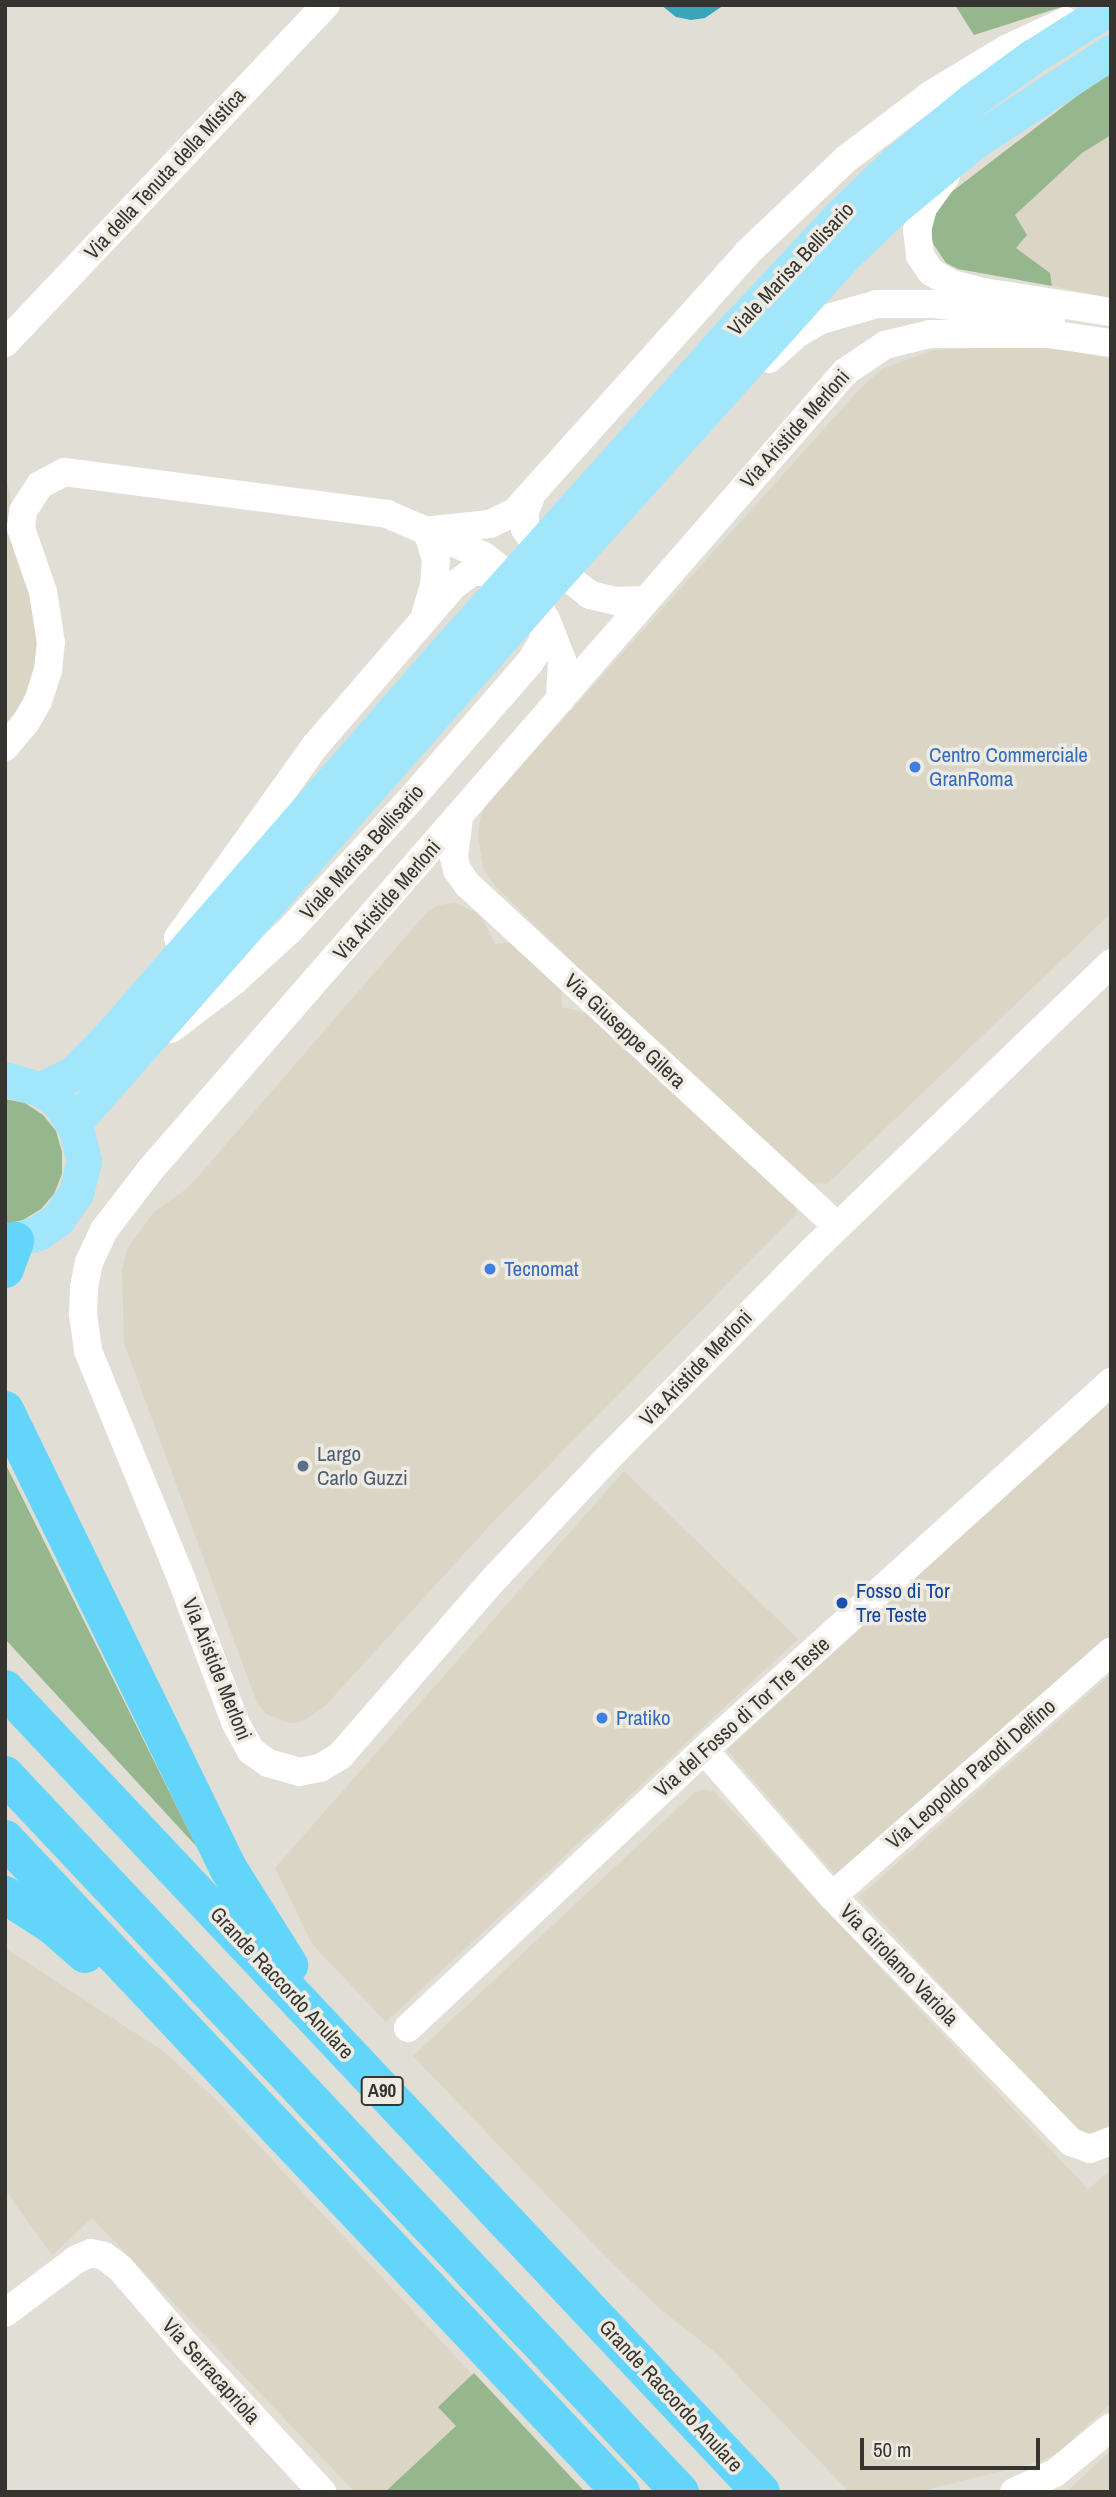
<!DOCTYPE html>
<style>
body{margin:0}
#map{position:relative;width:1116px;height:2497px;overflow:hidden;background:#e1ded6;font-family:"Archivo Narrow",sans-serif}
div>[style]{position:absolute}
.built>*{inset:0;background:#dad5c5}
.green>*{inset:0;background:#96b78e}
.water>*{inset:0;background:#38a5b9}
.minor>*{height:28px;margin:-14px;padding:0 14px;transform-origin:14px;border-radius:14px;background:#fff}
.major>*{height:35px;margin:-17.5px;padding:0 17.5px;transform-origin:17.5px;border-radius:17.5px;background:#a2e6fc}
.highway>*{height:38px;margin:-19px;padding:0 19px;transform-origin:19px;border-radius:19px;background:#64d5fa}
.dots>*{width:19px;height:19px;translate:-50% -50%;box-sizing:border-box;border:4px solid #eeebe3;border-radius:50%}
span{translate:-50% -50%;white-space:nowrap;text-align:center;line-height:1.15;-webkit-text-stroke:7px #eeebe3;paint-order:stroke}
.shield-label span{padding:2px 5px;background:#eeebe3;border:2px solid;border-radius:5px;-webkit-text-stroke-width:0}
.shield-label{font-size:19px;color:#353430;font-weight:700}
.street-label{font-size:21px;color:#353430}
.shop-label{font-size:21px;color:#366cbe}
.left{translate:0 -50%;text-align:left}
.service-label{font-size:21px;color:#4e5e75}
.transit-label{font-size:21px;color:#164399}
.frame{position:absolute;inset:0;border:7px solid #353430;pointer-events:none}
.scale{position:absolute;left:860px;top:2438px;width:180px;height:32px;box-sizing:border-box;border:4px solid #353430;border-top:0;padding-left:9px;font-size:21px;line-height:24px;white-space:nowrap;color:#353430;-webkit-text-stroke:5px #eeebe3;paint-order:stroke}
</style>
<div id="map">
<div class="built">
<i style="clip-path:polygon(1111px 135px,1111px 298px,1052px 286px,1050px 273px,1015px 248px,1014px 215px,1082px 153px)"></i>
<i style="clip-path:polygon(1007px 347px,1063px 349px,1111px 359px,1111px 913px,827px 1184px,812px 1183px,793px 1170px,602px 991px,496px 887px,483px 868px,478px 836px,480px 819px,486px 805px,859px 390px,882px 369px,934px 350px)"></i>
<i style="clip-path:polygon(5px 470px,42px 658px,18px 715px,5px 726px)"></i>
<i style="clip-path:polygon(455px 903px,479px 913px,495px 944px,515px 942px,561px 984px,562px 1007px,592px 1014px,799px 1203px,796px 1214px,492px 1523px,326px 1705px,304px 1721px,290px 1723px,266px 1714px,257px 1703px,124px 1343px,122px 1271px,127px 1249px,154px 1212px,189px 1187px,428px 911px,439px 905px)"></i>
<i style="clip-path:polygon(1111px 1400px,1111px 1637px,837px 1877px,727px 1750px)"></i>
<i style="clip-path:polygon(624px 1471px,798px 1639px,386px 2022px,312px 1944px,275px 1868px)"></i>
<i style="clip-path:polygon(1111px 1674px,1111px 2123px,1100px 2134px,1077px 2132px,859px 1897px)"></i>
<i style="clip-path:polygon(703px 1789px,714px 1791px,1088px 2189px,1111px 2170px,1111px 2403px,1059px 2452px,1042px 2461px,918px 2492px,849px 2492px,717px 2354px,659px 2308px,609px 2260px,413px 2056px,694px 1793px)"></i>
<i style="clip-path:polygon(5px 1948px,166px 2053px,218px 2102px,582px 2492px,355px 2492px,92px 2218px,52px 2255px,5px 2190px)"></i>
<i style="clip-path:polygon(1111px 2451px,1111px 2492px,1066px 2492px)"></i>
</div>
<div class="green">
<i style="clip-path:polygon(955px 5px,1068px 5px,974px 35px)"></i>
<i style="clip-path:polygon(1111px 70px,1111px 135px,1082px 153px,1015px 215px,1027px 235px,1016px 248px,1050px 273px,1052px 286px,958px 269px,946px 263px,932px 242px,932px 220px,941px 200px)"></i>
<i style="clip-path:polygon(5px 1099px,25px 1103px,43px 1115px,56px 1131px,62px 1152px,62px 1174px,54px 1194px,41px 1209px,23px 1220px,5px 1224px)"></i>
<i style="clip-path:polygon(5px 1463px,197px 1847px,5px 1639px)"></i>
<i style="clip-path:polygon(474px 2373px,585px 2492px,385px 2492px,456px 2426px,438px 2407px)"></i>
</div>
<div class="water">
<i style="clip-path:polygon(661px 5px,724px 5px,705px 18px,691px 20px,676px 17px)"></i>
</div>
<div class="minor">
<i style="left:946px;top:176px;width:39px;rotate:126deg"></i>
<i style="left:923px;top:208px;width:23px;rotate:105deg"></i>
<i style="left:917px;top:230px;width:26px;rotate:83deg"></i>
<i style="left:920px;top:256px;width:19px;rotate:55deg"></i>
<i style="left:931px;top:272px;width:24px;rotate:30deg"></i>
<i style="left:952px;top:284px;width:32px;rotate:14deg"></i>
<i style="left:983px;top:292px;width:130px;rotate:8.9deg"></i>
<i style="left:5px;top:343px;width:466px;rotate:-46.5deg"></i>
<i style="left:1111px;top:343px;width:64px;rotate:-171.9deg"></i>
<i style="left:1048px;top:334px;width:118px;rotate:180deg"></i>
<i style="left:930px;top:334px;width:46px;rotate:166.3deg"></i>
<i style="left:885px;top:345px;width:48px;rotate:146deg"></i>
<i style="left:845px;top:372px;width:1057px;rotate:131.05deg"></i>
<i style="left:151px;top:1169px;width:77px;rotate:127.6deg"></i>
<i style="left:104px;top:1230px;width:35px;rotate:115deg"></i>
<i style="left:89px;top:1262px;width:26px;rotate:101deg"></i>
<i style="left:84px;top:1288px;width:26px;rotate:92deg"></i>
<i style="left:83px;top:1314px;width:37px;rotate:82deg"></i>
<i style="left:88px;top:1351px;width:237px;rotate:67.7deg"></i>
<i style="left:178px;top:1570px;width:162px;rotate:69.4deg"></i>
<i style="left:235px;top:1722px;width:33px;rotate:61deg"></i>
<i style="left:251px;top:1751px;width:21px;rotate:35deg"></i>
<i style="left:268px;top:1763px;width:32px;rotate:16deg"></i>
<i style="left:299px;top:1772px;width:21px;rotate:-11deg"></i>
<i style="left:320px;top:1768px;width:23px;rotate:-31deg"></i>
<i style="left:340px;top:1756px;width:235px;rotate:-49deg"></i>
<i style="left:494px;top:1579px;width:166px;rotate:-46.7deg"></i>
<i style="left:608px;top:1458px;width:291px;rotate:-45.4deg"></i>
<i style="left:812px;top:1251px;width:415px;rotate:-43.9deg"></i>
<i style="left:769px;top:359px;width:38px;rotate:-42deg"></i>
<i style="left:797px;top:334px;width:28px;rotate:-30deg"></i>
<i style="left:821px;top:320px;width:58px;rotate:-15.9deg"></i>
<i style="left:877px;top:304px;width:57px"></i>
<i style="left:934px;top:304px;width:118px;rotate:6.8deg"></i>
<i style="left:530px;top:499px;width:13px;rotate:113deg"></i>
<i style="left:525px;top:511px;width:18px;rotate:90deg"></i>
<i style="left:525px;top:529px;width:39px;rotate:55deg"></i>
<i style="left:547px;top:561px;width:55px;rotate:38.3deg"></i>
<i style="left:590px;top:595px;width:26px;rotate:13deg"></i>
<i style="left:615px;top:601px;width:30px;rotate:-2deg"></i>
<i style="left:433px;top:530px;width:57px;rotate:-6deg"></i>
<i style="left:490px;top:524px;width:28px;rotate:-26deg"></i>
<i style="left:515px;top:512px;width:348px;rotate:-48.1deg"></i>
<i style="left:747px;top:253px;width:137px;rotate:-43.5deg"></i>
<i style="left:846px;top:159px;width:106px;rotate:-37.3deg"></i>
<i style="left:930px;top:95px;width:89px;rotate:-31.2deg"></i>
<i style="left:1006px;top:49px;width:66px;rotate:-25deg"></i>
<i style="left:426px;top:612px;width:27px;rotate:-73deg"></i>
<i style="left:434px;top:586px;width:26px;rotate:-86deg"></i>
<i style="left:436px;top:560px;width:31px;rotate:-107deg"></i>
<i style="left:546px;top:619px;width:44px;rotate:68.7deg"></i>
<i style="left:562px;top:660px;width:40px;rotate:92.9deg"></i>
<i style="left:5px;top:747px;width:33px;rotate:-50deg"></i>
<i style="left:26px;top:722px;width:24px;rotate:-60deg"></i>
<i style="left:38px;top:701px;width:33px;rotate:-72deg"></i>
<i style="left:48px;top:670px;width:27px;rotate:-84deg"></i>
<i style="left:51px;top:643px;width:52px;rotate:-98.9deg"></i>
<i style="left:43px;top:592px;width:68px;rotate:-109deg"></i>
<i style="left:21px;top:528px;width:17px;rotate:-83deg"></i>
<i style="left:23px;top:511px;width:31px;rotate:-57deg"></i>
<i style="left:40px;top:485px;width:27px;rotate:-28deg"></i>
<i style="left:64px;top:472px;width:326px;rotate:7.4deg"></i>
<i style="left:387px;top:514px;width:106px;rotate:23.4deg"></i>
<i style="left:484px;top:556px;width:55px;rotate:38.3deg"></i>
<i style="left:527px;top:590px;width:20px;rotate:49deg"></i>
<i style="left:540px;top:605px;width:22px;rotate:74deg"></i>
<i style="left:546px;top:626px;width:17px;rotate:103deg"></i>
<i style="left:542px;top:643px;width:22px;rotate:122deg"></i>
<i style="left:530px;top:662px;width:183px;rotate:131deg"></i>
<i style="left:410px;top:800px;width:177px;rotate:132.7deg"></i>
<i style="left:290px;top:930px;width:76px;rotate:137.7deg"></i>
<i style="left:234px;top:981px;width:79px;rotate:142.7deg"></i>
<i style="left:459px;top:817px;width:40px;rotate:97.1deg"></i>
<i style="left:454px;top:857px;width:13px;rotate:77deg"></i>
<i style="left:457px;top:870px;width:19px;rotate:54deg"></i>
<i style="left:468px;top:885px;width:502px;rotate:42.74deg"></i>
<i style="left:178px;top:938px;width:236px;rotate:-54.5deg"></i>
<i style="left:315px;top:746px;width:211px;rotate:-49.2deg"></i>
<i style="left:453px;top:586px;width:24px;rotate:-36deg"></i>
<i style="left:472px;top:572px;width:34px"></i>
<i style="left:704px;top:1750px;width:194px;rotate:48.8deg"></i>
<i style="left:832px;top:1896px;width:343px;rotate:45.8deg"></i>
<i style="left:1071px;top:2142px;width:20px;rotate:20deg"></i>
<i style="left:1090px;top:2149px;width:22px;rotate:-21deg"></i>
<i style="left:832px;top:1896px;width:371px;rotate:-41.2deg"></i>
<i style="left:408px;top:2028px;width:406px;rotate:-43.2deg"></i>
<i style="left:704px;top:1750px;width:549px;rotate:-42.12deg"></i>
<i style="left:5px;top:2313px;width:90px;rotate:-36.9deg"></i>
<i style="left:77px;top:2259px;width:15px;rotate:-23deg"></i>
<i style="left:91px;top:2253px;width:13px;rotate:13deg"></i>
<i style="left:104px;top:2256px;width:20px;rotate:37deg"></i>
<i style="left:120px;top:2268px;width:103px;rotate:49.3deg"></i>
<i style="left:187px;top:2346px;width:199px;rotate:47.2deg"></i>
<i style="left:1014px;top:2492px;width:45px;rotate:-24.9deg"></i>
<i style="left:1055px;top:2473px;width:72px;rotate:-39.4deg"></i>
</div>
<div class="major">
<i style="left:5px;top:1079px;width:37px;rotate:16deg"></i>
<i style="left:41px;top:1089px;width:22px;rotate:36deg"></i>
<i style="left:59px;top:1102px;width:32px;rotate:58deg"></i>
<i style="left:76px;top:1129px;width:33px;rotate:76deg"></i>
<i style="left:84px;top:1161px;width:33px;rotate:104deg"></i>
<i style="left:76px;top:1193px;width:32px;rotate:125deg"></i>
<i style="left:58px;top:1219px;width:24px;rotate:145deg"></i>
<i style="left:38px;top:1233px;width:34px;rotate:163deg"></i>
<i style="left:41px;top:1089px;width:37px;rotate:-26deg"></i>
<i style="left:74px;top:1073px;width:50px;rotate:-45.8deg"></i>
<i style="left:109px;top:1037px;width:503px;rotate:-48.87deg"></i>
<i style="left:440px;top:658px;width:448px;rotate:-48.2deg"></i>
<i style="left:739px;top:324px;width:146px;rotate:-46.9deg"></i>
<i style="left:839px;top:217px;width:78px;rotate:-44deg"></i>
<i style="left:895px;top:163px;width:98px;rotate:-39.2deg"></i>
<i style="left:971px;top:101px;width:77px;rotate:-36deg"></i>
<i style="left:1033px;top:56px;width:92px;rotate:-32.1deg"></i>
<i style="left:74px;top:1123px;width:740px;rotate:-48.62deg"></i>
<i style="left:563px;top:568px;width:424px;rotate:-48deg"></i>
<i style="left:847px;top:253px;width:65px;rotate:-43.8deg"></i>
<i style="left:894px;top:208px;width:105px;rotate:-39.6deg"></i>
<i style="left:975px;top:141px;width:163px;rotate:-33.2deg"></i>
</div>
<div class="highway">
<i style="left:5px;top:1269px;width:30px;rotate:-70deg"></i>
<i style="left:5px;top:1410px;width:509px;rotate:64.04deg"></i>
<i style="left:228px;top:1868px;width:115px;rotate:57.8deg"></i>
<i style="left:5px;top:1689px;width:1103px;rotate:46.73deg"></i>
<i style="left:5px;top:1775px;width:985px;rotate:46.73deg"></i>
<i style="left:5px;top:1839px;width:898px;rotate:46.67deg"></i>
<i style="left:5px;top:1895px;width:56px;rotate:32.6deg"></i>
<i style="left:52px;top:1925px;width:44px;rotate:41.3deg"></i>
</div>
<div class="dots">
<i style="left:915px;top:767px;background:#3f7fe0"></i>
<i style="left:490px;top:1269px;background:#3f7fe0"></i>
<i style="left:303px;top:1466px;background:#5c6f8a"></i>
<i style="left:842px;top:1603px;background:#1a4fb4"></i>
<i style="left:602px;top:1718px;background:#3f7fe0"></i>
</div>
<div class="shield-label">
<span style="left:382px;top:2091px">A90</span>
</div>
<div class="street-label">
<span style="left:165px;top:174px;rotate:-47deg">Via della Tenuta della Mistica</span>
<span style="left:791px;top:269px;rotate:-47deg">Viale Marisa Bellisario</span>
<span style="left:795px;top:429px;rotate:-48deg">Via Aristide Merloni</span>
<span style="left:362px;top:852px;rotate:-48deg">Viale Marisa Bellisario</span>
<span style="left:387px;top:900px;rotate:-49deg">Via Aristide Merloni</span>
<span style="left:625px;top:1031px;rotate:43deg">Via Giuseppe Gilera</span>
<span style="left:696px;top:1368px;rotate:-46deg">Via Aristide Merloni</span>
<span style="left:217px;top:1669px;rotate:68deg">Via Aristide Merloni</span>
<span style="left:742px;top:1717px;rotate:-42deg">Via del Fosso di Tor Tre Teste</span>
<span style="left:971px;top:1774px;rotate:-41deg">Via Leopoldo Parodi Delfino</span>
<span style="left:899px;top:1965px;rotate:46deg">Via Girolamo Variola</span>
<span style="left:282px;top:1983px;rotate:47deg">Grande Raccordo Anulare</span>
<span style="left:211px;top:2371px;rotate:48deg">Via Serracapriola</span>
<span style="left:671px;top:2396px;rotate:47deg">Grande Raccordo Anulare</span>
</div>
<div class="shop-label">
<span class="left" style="left:929px;top:767px">Centro Commerciale<br>GranRoma</span>
<span class="left" style="left:504px;top:1269px">Tecnomat</span>
<span class="left" style="left:616px;top:1718px">Pratiko</span>
</div>
<div class="service-label">
<span class="left" style="left:317px;top:1466px">Largo<br>Carlo Guzzi</span>
</div>
<div class="transit-label">
<span class="left" style="left:856px;top:1603px">Fosso di Tor<br>Tre Teste</span>
</div>
<div class="frame"></div>
<div class="scale">50 m</div>
</div>
